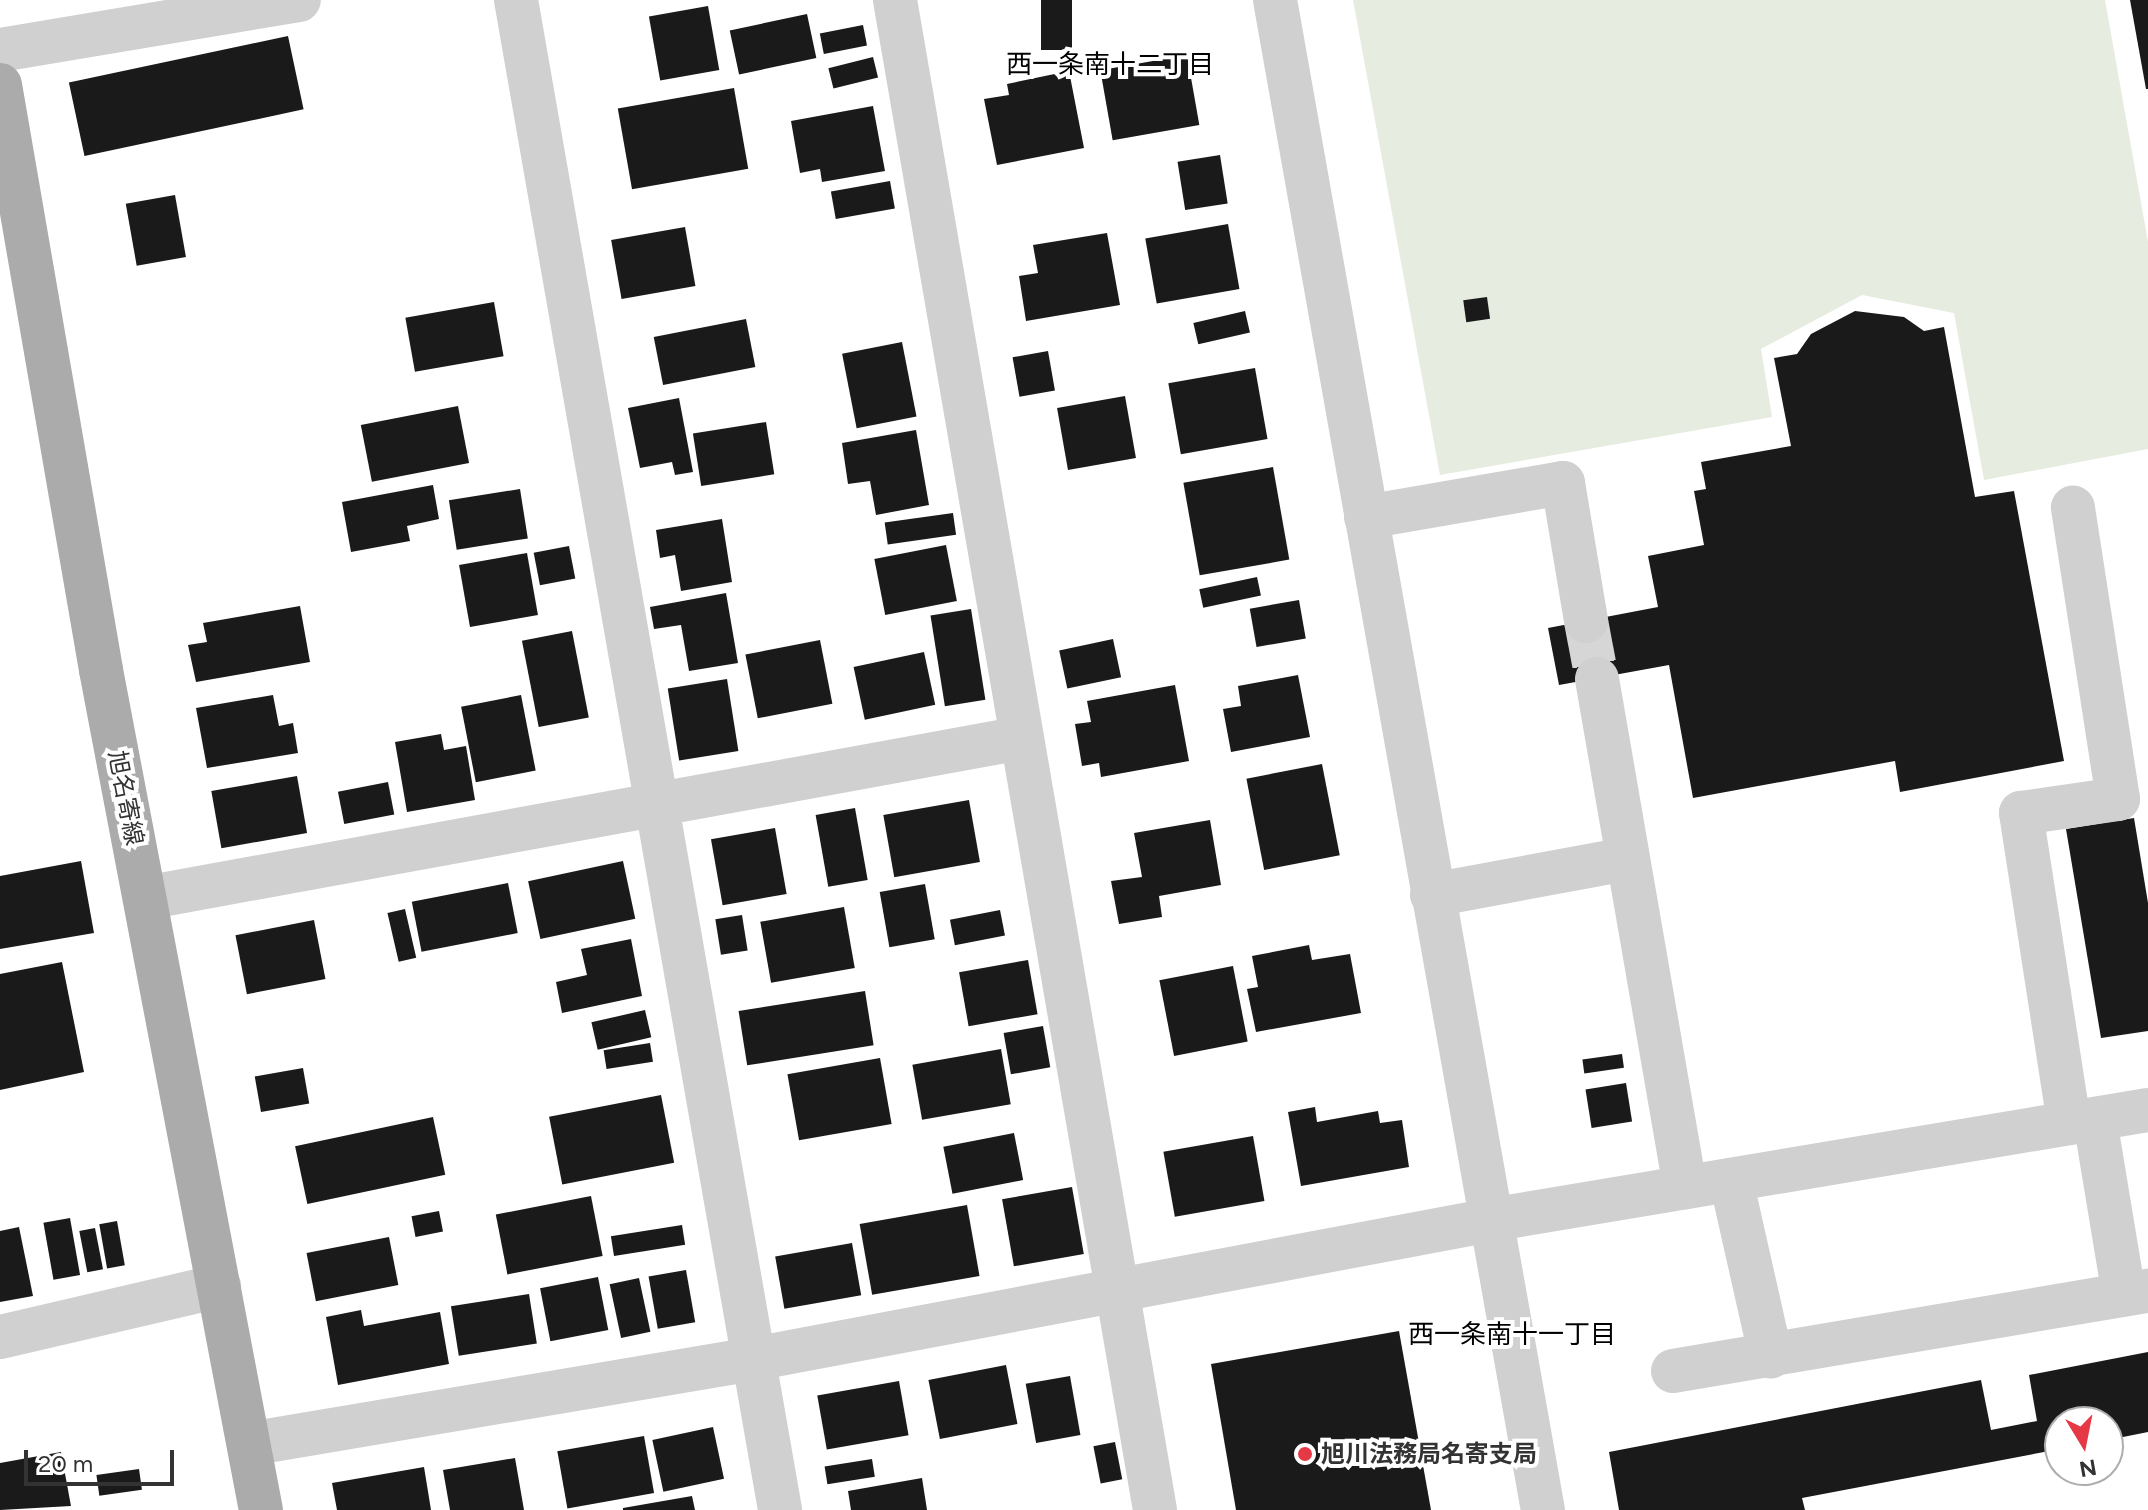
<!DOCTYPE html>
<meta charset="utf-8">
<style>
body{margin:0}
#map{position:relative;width:2148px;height:1510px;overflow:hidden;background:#fff;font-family:Figtree,"Noto Sans JP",sans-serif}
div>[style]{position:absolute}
.green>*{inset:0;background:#e6ecdf}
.building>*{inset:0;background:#1a1a1a;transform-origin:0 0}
.minor-tunnel>*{height:44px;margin-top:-22px;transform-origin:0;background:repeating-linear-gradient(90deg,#d6d6d6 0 44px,transparent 0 66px)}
.minor>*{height:44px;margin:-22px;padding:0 22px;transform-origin:22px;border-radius:22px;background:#d0d0d0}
.major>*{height:44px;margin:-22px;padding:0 22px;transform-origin:22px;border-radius:22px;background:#ababab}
.dots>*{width:22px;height:22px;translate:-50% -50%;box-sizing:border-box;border:4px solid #fff;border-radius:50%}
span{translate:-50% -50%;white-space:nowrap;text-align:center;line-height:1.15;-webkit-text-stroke:8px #fff;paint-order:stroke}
.street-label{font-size:24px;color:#333}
.poi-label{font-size:24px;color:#333;font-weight:700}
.left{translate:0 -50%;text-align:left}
.neighbourhood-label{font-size:26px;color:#000}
.north{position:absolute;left:2044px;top:1406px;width:80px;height:80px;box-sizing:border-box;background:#fff;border:2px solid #adadad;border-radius:50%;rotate:170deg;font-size:22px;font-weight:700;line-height:32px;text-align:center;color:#333}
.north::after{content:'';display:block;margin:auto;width:28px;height:36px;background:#e63946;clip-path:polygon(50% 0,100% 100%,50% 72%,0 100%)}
.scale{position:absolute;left:24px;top:1450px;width:150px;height:36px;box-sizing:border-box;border:4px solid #333;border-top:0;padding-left:10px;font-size:24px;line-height:28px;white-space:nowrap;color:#333;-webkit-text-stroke:6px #fff;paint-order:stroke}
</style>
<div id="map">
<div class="green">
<i style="clip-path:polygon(1353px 0,2105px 0,2148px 242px,2148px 449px,1984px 480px,1954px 313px,1862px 295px,1761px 349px,1772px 417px,1440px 475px)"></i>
</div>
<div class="building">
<i style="left:1041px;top:0;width:31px;height:50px"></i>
<i style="clip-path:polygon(2130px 0,2148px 0,2148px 89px,2146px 89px)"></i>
<i style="left:708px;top:6px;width:65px;height:60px;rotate:80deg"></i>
<i style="left:807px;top:14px;width:45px;height:79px;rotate:78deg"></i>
<i style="left:863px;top:25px;width:21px;height:44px;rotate:79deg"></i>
<i style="left:288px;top:36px;width:75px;height:224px;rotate:78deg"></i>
<i style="left:1187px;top:55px;width:71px;height:88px;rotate:80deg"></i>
<i style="left:873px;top:57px;width:21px;height:46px;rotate:76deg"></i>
<i style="clip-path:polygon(1069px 71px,1084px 148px,997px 165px,984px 99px,1009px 95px,1007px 84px)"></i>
<i style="left:734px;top:88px;width:82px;height:118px;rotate:80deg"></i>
<i style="clip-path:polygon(873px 106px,885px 171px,822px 182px,820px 169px,800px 173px,791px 121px)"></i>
<i style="left:1220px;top:155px;width:49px;height:43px;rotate:81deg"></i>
<i style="left:890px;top:181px;width:28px;height:60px;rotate:80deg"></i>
<i style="left:175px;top:195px;width:63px;height:50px;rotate:80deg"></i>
<i style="left:1228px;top:224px;width:66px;height:84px;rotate:80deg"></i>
<i style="left:685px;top:227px;width:60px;height:75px;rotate:80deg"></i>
<i style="clip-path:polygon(1107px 233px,1120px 305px,1026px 321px,1019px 276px,1038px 273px,1033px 245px)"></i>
<i style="left:1487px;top:297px;width:22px;height:24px;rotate:82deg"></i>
<i style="left:494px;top:302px;width:55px;height:90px;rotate:80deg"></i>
<i style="left:1245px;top:311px;width:22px;height:53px;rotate:77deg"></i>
<i style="clip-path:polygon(1855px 311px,1904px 317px,1924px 331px,1944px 327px,1975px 497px,2014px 491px,2064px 761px,1900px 792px,1895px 761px,1693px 798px,1669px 665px,1559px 685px,1548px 628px,1658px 607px,1648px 556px,1704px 545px,1694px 491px,1706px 489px,1701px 462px,1791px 446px,1774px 358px,1797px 354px,1811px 334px)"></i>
<i style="left:746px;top:319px;width:49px;height:94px;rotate:79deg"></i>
<i style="left:902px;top:342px;width:76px;height:61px;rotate:79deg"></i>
<i style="left:1048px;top:351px;width:40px;height:36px;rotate:80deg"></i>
<i style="left:1255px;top:368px;width:72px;height:88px;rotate:80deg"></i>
<i style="left:1125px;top:396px;width:63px;height:69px;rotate:80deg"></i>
<i style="clip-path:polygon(679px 398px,693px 472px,675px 475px,672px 462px,640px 468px,628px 408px)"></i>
<i style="left:458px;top:406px;width:58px;height:99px;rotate:79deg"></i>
<i style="left:766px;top:422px;width:53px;height:74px;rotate:81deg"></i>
<i style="clip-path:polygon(916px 430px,929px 505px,876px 515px,870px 481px,848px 484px,842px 443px)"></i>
<i style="left:1273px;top:467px;width:94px;height:91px;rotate:80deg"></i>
<i style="clip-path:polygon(433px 485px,439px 519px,407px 526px,410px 541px,351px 552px,342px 502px)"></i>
<i style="left:520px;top:489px;width:50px;height:72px;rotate:81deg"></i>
<i style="left:953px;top:513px;width:22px;height:69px;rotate:82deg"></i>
<i style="clip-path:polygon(722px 519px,732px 582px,681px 591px,675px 555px,660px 558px,656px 530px)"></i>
<i style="left:946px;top:545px;width:57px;height:73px;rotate:79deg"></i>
<i style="left:569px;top:546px;width:33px;height:36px;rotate:79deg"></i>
<i style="left:527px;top:553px;width:63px;height:69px;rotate:80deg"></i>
<i style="left:1257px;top:577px;width:19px;height:59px;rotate:78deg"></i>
<i style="clip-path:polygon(726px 593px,738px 663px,689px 671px,681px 625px,654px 629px,650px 607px)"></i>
<i style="left:1299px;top:600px;width:39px;height:50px;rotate:80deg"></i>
<i style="clip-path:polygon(300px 606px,310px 662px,196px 682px,188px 645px,207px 642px,203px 623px)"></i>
<i style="left:971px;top:609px;width:92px;height:41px;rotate:81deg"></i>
<i style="left:572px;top:631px;width:88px;height:51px;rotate:79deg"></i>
<i style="left:1113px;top:639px;width:39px;height:55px;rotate:78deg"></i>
<i style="left:820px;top:640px;width:65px;height:76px;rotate:79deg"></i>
<i style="left:924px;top:652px;width:54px;height:72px;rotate:78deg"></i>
<i style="clip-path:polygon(1298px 675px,1310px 737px,1231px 752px,1223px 709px,1241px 706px,1238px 686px)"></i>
<i style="left:727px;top:679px;width:73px;height:60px;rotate:81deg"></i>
<i style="clip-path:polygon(1175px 685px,1189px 761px,1101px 777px,1099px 763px,1082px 766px,1075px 724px,1091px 722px,1087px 701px)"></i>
<i style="clip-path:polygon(273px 695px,279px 726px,293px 723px,298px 753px,207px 768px,196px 708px)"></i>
<i style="left:521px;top:695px;width:77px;height:61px;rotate:79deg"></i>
<i style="clip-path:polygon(441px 734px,444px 750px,466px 746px,475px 800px,407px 812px,395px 742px)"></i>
<i style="left:1322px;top:764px;width:93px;height:77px;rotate:79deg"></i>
<i style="left:297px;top:776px;width:58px;height:87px;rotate:80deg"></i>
<i style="left:388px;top:782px;width:33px;height:51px;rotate:79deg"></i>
<i style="left:969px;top:800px;width:63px;height:87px;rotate:80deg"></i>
<i style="left:855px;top:808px;width:73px;height:40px;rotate:80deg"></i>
<i style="clip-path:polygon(2134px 818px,2148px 903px,2148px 1031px,2101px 1038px,2066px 829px)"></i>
<i style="clip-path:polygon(1210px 820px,1221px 885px,1159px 896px,1162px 917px,1119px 924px,1111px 881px,1142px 877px,1134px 833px)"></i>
<i style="left:775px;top:828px;width:67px;height:65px;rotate:80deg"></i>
<i style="clip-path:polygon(81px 861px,94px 933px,0 949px,0 876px)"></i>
<i style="left:623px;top:861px;width:59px;height:97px;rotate:78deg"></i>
<i style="left:508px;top:883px;width:51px;height:98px;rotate:79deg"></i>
<i style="left:925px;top:884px;width:56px;height:46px;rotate:80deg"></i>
<i style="left:844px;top:907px;width:62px;height:85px;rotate:80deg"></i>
<i style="left:405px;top:909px;width:50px;height:18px;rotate:77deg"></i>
<i style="left:1000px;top:910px;width:26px;height:51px;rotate:79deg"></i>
<i style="left:742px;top:915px;width:36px;height:27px;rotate:81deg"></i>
<i style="left:314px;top:920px;width:60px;height:80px;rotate:79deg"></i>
<i style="clip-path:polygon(631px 939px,642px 996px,562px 1013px,556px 982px,587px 975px,581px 949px)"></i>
<i style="clip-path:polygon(1309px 945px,1312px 960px,1350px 954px,1361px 1013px,1256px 1032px,1247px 989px,1258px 987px,1252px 956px)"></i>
<i style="left:1028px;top:960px;width:55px;height:70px;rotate:80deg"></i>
<i style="clip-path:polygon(62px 962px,84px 1072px,0 1090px,0 974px)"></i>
<i style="left:1233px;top:966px;width:77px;height:75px;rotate:79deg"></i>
<i style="left:865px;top:991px;width:55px;height:128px;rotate:81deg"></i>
<i style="left:645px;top:1010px;width:28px;height:55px;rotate:77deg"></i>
<i style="left:1043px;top:1026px;width:42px;height:40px;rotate:80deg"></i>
<i style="left:650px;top:1043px;width:19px;height:47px;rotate:81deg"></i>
<i style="left:1001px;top:1049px;width:56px;height:90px;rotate:80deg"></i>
<i style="left:1622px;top:1054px;width:14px;height:40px;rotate:82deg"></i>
<i style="left:880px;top:1058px;width:67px;height:94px;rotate:80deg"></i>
<i style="left:303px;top:1068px;width:36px;height:49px;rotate:80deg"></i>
<i style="left:1626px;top:1083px;width:39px;height:41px;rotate:81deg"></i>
<i style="left:661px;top:1095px;width:69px;height:114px;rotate:79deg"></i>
<i style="clip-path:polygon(1315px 1107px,1317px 1122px,1378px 1111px,1380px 1123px,1402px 1120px,1409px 1167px,1301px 1186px,1288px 1112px)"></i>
<i style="left:433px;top:1117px;width:59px;height:141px;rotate:78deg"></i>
<i style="left:1014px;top:1133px;width:48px;height:72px;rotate:79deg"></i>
<i style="left:1253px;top:1136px;width:66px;height:91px;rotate:80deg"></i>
<i style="left:1072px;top:1187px;width:68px;height:71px;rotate:80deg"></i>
<i style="left:591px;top:1196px;width:61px;height:97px;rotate:79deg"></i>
<i style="left:967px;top:1205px;width:72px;height:109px;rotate:80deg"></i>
<i style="left:439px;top:1211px;width:21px;height:28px;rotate:79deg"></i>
<i style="left:70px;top:1218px;width:58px;height:27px;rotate:80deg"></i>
<i style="left:117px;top:1221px;width:45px;height:18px;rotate:80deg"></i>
<i style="left:682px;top:1225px;width:20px;height:72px;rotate:81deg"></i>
<i style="clip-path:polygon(19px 1227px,33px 1296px,0 1302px,0 1231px)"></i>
<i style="left:95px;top:1228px;width:42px;height:16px;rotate:79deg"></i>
<i style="left:389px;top:1237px;width:49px;height:84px;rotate:79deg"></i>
<i style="left:852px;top:1243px;width:53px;height:78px;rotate:80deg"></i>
<i style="left:686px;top:1270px;width:53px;height:38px;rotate:80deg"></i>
<i style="left:598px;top:1277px;width:54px;height:59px;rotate:79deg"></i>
<i style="left:639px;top:1278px;width:55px;height:30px;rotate:78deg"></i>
<i style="left:529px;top:1294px;width:50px;height:79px;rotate:81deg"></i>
<i style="clip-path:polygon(361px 1310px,364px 1326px,440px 1312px,449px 1364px,338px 1385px,326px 1317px)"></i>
<i style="clip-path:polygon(1399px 1331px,1431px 1510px,1236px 1510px,1211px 1364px)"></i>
<i style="clip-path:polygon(2148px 1352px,2148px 1432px,2108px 1440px,2108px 1422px,2060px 1422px,2060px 1449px,1802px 1498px,1805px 1510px,1619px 1510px,1609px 1452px,1981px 1380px,1991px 1430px,2037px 1421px,2029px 1375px)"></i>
<i style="left:1006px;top:1365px;width:60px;height:79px;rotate:79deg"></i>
<i style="left:1070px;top:1376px;width:60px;height:45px;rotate:80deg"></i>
<i style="left:899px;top:1381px;width:55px;height:83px;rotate:80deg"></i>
<i style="left:713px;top:1427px;width:53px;height:62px;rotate:78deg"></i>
<i style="left:644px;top:1436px;width:58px;height:88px;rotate:80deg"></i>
<i style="left:1115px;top:1442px;width:38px;height:22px;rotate:79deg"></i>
<i style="clip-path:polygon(61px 1452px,71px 1506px,0 1510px,0 1463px)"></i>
<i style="clip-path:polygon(515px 1458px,524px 1510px,450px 1510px,443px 1470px)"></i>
<i style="left:872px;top:1459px;width:18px;height:48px;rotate:81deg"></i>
<i style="clip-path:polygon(424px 1467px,431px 1510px,337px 1510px,332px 1483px)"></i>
<i style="left:139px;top:1469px;width:21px;height:43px;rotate:82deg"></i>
<i style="clip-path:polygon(922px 1478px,927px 1510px,851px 1510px,848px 1491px)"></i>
<i style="clip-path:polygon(692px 1496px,695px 1510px,623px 1510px,623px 1508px)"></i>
</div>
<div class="minor-tunnel">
<i style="left:1586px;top:621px;width:59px;rotate:79.3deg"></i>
</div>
<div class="minor">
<i style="left:516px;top:0;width:1533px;rotate:80.08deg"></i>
<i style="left:895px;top:0;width:1532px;rotate:80.23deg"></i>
<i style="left:1275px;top:0;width:1534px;rotate:79.94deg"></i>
<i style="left:0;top:50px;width:303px;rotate:-9.5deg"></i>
<i style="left:1366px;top:517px;width:200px;rotate:-9.8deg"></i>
<i style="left:1563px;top:483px;width:140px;rotate:80.5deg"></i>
<i style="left:1597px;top:679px;width:516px;rotate:80.17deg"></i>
<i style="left:1432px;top:895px;width:197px;rotate:-10.5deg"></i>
<i style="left:145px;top:898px;width:890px;rotate:-10.35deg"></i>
<i style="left:2095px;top:1120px;width:177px;rotate:80.6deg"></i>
<i style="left:2069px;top:1123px;width:314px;rotate:-98.8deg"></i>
<i style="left:2021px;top:813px;width:98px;rotate:-8.2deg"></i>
<i style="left:2118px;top:799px;width:295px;rotate:-98.8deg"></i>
<i style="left:1731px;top:1180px;width:181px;rotate:77.3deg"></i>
<i style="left:0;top:1337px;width:225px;rotate:-13.1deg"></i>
<i style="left:1673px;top:1371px;width:482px;rotate:-9.6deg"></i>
<i style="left:249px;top:1444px;width:511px;rotate:-9.57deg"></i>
<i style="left:753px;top:1359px;width:750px;rotate:-10.68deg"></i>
<i style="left:1490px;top:1220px;width:667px;rotate:-9.49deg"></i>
</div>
<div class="major">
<i style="left:0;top:85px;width:594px;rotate:80.2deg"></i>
<i style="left:101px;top:670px;width:855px;rotate:79.22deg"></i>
</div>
<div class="dots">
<i style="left:1305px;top:1454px;background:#e63946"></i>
</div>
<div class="street-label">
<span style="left:126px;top:798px;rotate:79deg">旭名寄線</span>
</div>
<div class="poi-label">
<span class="left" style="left:1321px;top:1454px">旭川法務局名寄支局</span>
</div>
<div class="neighbourhood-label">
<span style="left:1110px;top:65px">西一条南十二丁目</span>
<span style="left:1512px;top:1335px">西一条南十一丁目</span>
</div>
<div class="north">N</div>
<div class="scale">20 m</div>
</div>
